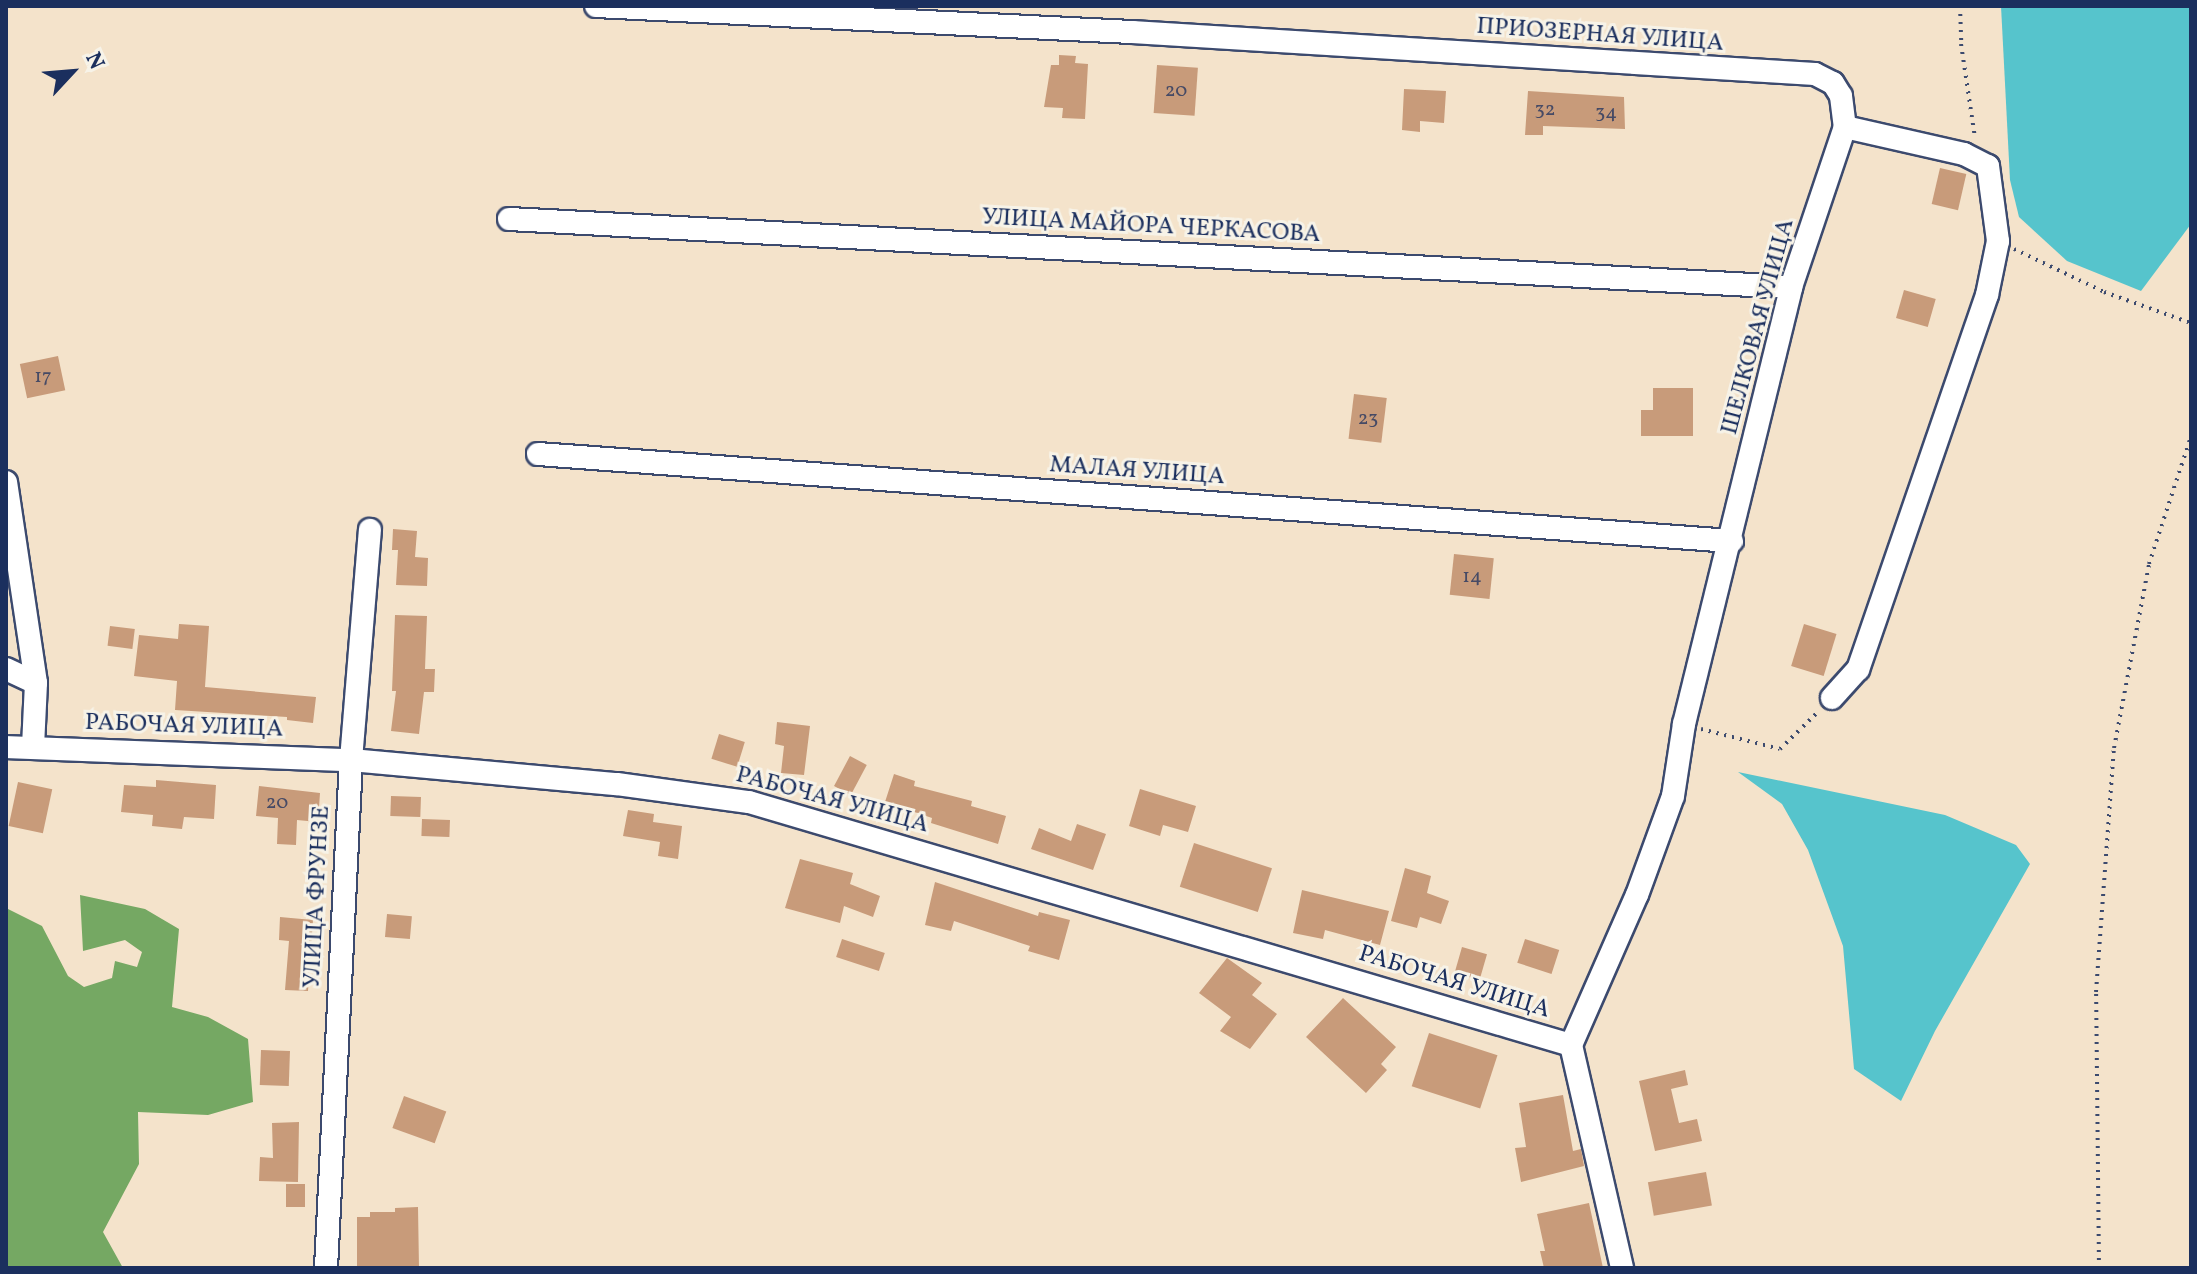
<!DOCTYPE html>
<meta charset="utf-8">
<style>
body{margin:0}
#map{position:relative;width:2197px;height:1274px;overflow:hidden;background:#f4e3cb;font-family:Vollkorn,serif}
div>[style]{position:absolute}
.forest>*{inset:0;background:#75a863}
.water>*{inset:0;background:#56c4cc}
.building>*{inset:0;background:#c89b7a;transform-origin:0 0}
.path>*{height:4px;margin-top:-2px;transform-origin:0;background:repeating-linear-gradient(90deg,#3c4a6e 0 2px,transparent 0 8px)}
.roads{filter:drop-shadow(2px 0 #3c4a6e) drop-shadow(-2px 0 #3c4a6e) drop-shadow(0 2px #3c4a6e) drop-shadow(0 -2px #3c4a6e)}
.minor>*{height:22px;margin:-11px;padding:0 11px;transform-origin:11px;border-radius:11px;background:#fff}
span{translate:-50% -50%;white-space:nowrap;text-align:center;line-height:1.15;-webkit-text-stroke:6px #f7f3e8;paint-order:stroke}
.number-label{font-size:20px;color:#464a65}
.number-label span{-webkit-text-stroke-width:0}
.street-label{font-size:24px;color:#1b2f5e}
.frame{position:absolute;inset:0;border:8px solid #1b2f5e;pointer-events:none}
.north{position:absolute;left:32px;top:32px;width:80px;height:80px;-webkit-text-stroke:6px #f7f3e8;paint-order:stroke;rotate:64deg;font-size:22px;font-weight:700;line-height:32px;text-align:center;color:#1b2f5e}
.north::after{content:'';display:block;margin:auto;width:28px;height:36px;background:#1b2f5e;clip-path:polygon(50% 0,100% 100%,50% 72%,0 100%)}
</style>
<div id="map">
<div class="forest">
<i style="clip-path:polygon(80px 895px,145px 909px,179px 929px,172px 1007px,208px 1017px,248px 1039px,253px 1102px,208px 1115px,138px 1112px,139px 1164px,103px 1232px,123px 1268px,6px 1268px,6px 908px,42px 926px,68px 976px,84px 987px,112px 978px,115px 961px,137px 967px,142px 952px,125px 940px,83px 951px)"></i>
</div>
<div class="water">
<i style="clip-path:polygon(2001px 6px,2191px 6px,2191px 224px,2141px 291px,2067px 261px,2019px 217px,2010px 180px)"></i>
<i style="clip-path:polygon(1738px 772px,1945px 815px,2016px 845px,2030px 864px,1935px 1031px,1901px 1101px,1854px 1069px,1843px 946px,1808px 850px,1782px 804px)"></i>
</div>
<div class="building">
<i style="clip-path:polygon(1059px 55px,1076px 56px,1075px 63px,1088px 64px,1085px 119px,1062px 118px,1063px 108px,1044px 107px,1051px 65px,1059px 65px)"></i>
<i style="left:1157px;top:65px;width:41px;height:48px;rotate:4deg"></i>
<i style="clip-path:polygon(1404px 89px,1446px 91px,1444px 123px,1420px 121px,1420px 132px,1402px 130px)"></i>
<i style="clip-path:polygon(1528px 91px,1624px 97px,1625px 129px,1543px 126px,1543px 135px,1525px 135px)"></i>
<i style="left:1940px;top:168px;width:27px;height:37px;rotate:13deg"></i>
<i style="left:1904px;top:290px;width:33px;height:29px;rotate:16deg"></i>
<i style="left:58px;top:356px;width:35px;height:39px;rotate:78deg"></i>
<i style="clip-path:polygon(1653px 388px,1693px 388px,1693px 436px,1641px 436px,1641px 410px,1653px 410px)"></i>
<i style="left:1354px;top:394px;width:33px;height:45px;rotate:7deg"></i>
<i style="clip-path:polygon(393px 529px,417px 531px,415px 557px,428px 558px,427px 586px,396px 585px,398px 550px,392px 550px)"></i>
<i style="left:1454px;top:554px;width:40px;height:41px;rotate:6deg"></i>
<i style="clip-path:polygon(395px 615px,427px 616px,425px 669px,435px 669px,434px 692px,424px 692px,419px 734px,391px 731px,396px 691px,392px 691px)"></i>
<i style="clip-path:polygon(179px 624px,209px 626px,205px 687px,316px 697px,313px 723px,287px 720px,287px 717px,175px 710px,177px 681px,134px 676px,139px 635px,178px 639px)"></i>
<i style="left:1804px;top:624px;width:34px;height:44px;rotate:17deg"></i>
<i style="left:110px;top:626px;width:25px;height:20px;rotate:7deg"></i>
<i style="clip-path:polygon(777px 722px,810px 726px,804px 775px,781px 773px,784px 746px,775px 744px)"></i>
<i style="left:719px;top:734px;width:27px;height:26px;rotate:17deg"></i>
<i style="left:850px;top:756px;width:19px;height:34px;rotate:28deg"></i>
<i style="clip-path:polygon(894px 774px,915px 781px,914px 786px,972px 801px,971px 806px,1006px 816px,998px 844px,931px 823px,932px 818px,885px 802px)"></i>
<i style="clip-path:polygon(156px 780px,216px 785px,214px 819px,184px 817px,182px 829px,152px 826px,153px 815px,121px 812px,124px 785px,156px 787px)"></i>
<i style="left:18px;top:782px;width:35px;height:45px;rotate:12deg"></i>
<i style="clip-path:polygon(259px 786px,320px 793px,318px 822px,297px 820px,296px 845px,277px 844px,278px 818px,256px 816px)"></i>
<i style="clip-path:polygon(1140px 789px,1196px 806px,1188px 832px,1163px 825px,1160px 836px,1129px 826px)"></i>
<i style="left:391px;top:796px;width:30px;height:20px;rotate:2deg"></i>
<i style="clip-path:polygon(628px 810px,654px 814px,653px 822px,682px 826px,678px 859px,658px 856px,660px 842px,623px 836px)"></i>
<i style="left:422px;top:819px;width:28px;height:17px;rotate:2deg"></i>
<i style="clip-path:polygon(1077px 824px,1106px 834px,1093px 870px,1031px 849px,1039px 828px,1071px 841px)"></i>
<i style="left:1194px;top:843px;width:82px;height:46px;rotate:18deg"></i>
<i style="clip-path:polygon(800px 859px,853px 873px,850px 884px,880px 896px,873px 917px,844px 906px,840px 923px,785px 908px)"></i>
<i style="clip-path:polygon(1405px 868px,1431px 876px,1427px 893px,1449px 901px,1441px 924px,1420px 917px,1417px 928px,1391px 921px)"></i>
<i style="clip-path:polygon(935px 882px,1038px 916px,1039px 912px,1070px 920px,1059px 960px,1028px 951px,1030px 946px,954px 921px,951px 931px,925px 925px)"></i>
<i style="clip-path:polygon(1302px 890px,1389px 911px,1380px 945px,1325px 930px,1323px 939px,1293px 933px)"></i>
<i style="left:387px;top:914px;width:25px;height:23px;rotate:5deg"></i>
<i style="clip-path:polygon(280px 917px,313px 920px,308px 991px,285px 990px,289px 941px,279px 940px)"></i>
<i style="left:842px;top:939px;width:45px;height:19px;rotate:18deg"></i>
<i style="left:1525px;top:939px;width:36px;height:25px;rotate:18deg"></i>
<i style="left:1462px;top:947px;width:26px;height:27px;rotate:16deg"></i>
<i style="clip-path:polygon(1227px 958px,1262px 983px,1252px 995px,1277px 1014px,1250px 1049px,1220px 1031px,1231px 1017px,1199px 993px)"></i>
<i style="clip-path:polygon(1343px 998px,1396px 1047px,1381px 1064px,1387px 1070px,1366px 1093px,1306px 1037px)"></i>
<i style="left:1429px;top:1033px;width:72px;height:56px;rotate:18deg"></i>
<i style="left:261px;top:1050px;width:29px;height:35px;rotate:2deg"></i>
<i style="clip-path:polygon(1685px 1070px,1688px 1085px,1671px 1089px,1679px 1123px,1697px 1119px,1702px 1141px,1655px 1151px,1639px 1081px)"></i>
<i style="clip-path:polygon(1563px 1095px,1573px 1151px,1581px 1149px,1584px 1166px,1521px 1182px,1515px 1148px,1526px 1147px,1519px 1103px)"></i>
<i style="left:404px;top:1096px;width:45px;height:34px;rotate:20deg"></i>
<i style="clip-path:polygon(299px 1122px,298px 1182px,259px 1181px,260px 1157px,273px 1158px,272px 1123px)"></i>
<i style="left:1706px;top:1172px;width:34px;height:59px;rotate:80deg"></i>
<i style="left:286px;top:1184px;width:19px;height:23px"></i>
<i style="clip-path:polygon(1589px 1203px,1603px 1268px,1544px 1268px,1540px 1251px,1545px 1251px,1537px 1214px)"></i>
<i style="clip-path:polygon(418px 1207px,419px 1268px,357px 1268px,357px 1217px,370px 1217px,370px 1212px,395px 1212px,395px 1208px)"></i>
</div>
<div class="path">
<i style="left:1960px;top:6px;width:38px;rotate:88deg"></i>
<i style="left:1961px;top:44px;width:95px;rotate:81.5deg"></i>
<i style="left:2014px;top:249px;width:100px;rotate:25.5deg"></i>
<i style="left:2104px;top:292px;width:92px;rotate:19.6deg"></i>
<i style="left:1701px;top:729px;width:81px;rotate:14.2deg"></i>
<i style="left:1780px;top:749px;width:54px;rotate:-44.3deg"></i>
<i style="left:2099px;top:1268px;width:276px;rotate:-90.6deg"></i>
<i style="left:2096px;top:992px;width:245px;rotate:-85.8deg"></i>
<i style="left:2114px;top:748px;width:187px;rotate:-79.2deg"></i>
<i style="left:2149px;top:564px;width:135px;rotate:-71.8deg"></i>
</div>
<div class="roads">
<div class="minor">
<i style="left:596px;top:6px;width:537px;rotate:2.78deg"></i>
<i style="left:1132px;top:32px;width:684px;rotate:3.52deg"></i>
<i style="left:1815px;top:74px;width:20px;rotate:27deg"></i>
<i style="left:1833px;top:83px;width:15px;rotate:58deg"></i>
<i style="left:1841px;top:96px;width:31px;rotate:83deg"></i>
<i style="left:509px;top:219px;width:1284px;rotate:3.04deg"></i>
<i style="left:538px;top:454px;width:1197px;rotate:4.17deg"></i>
<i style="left:6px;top:482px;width:203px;rotate:81.5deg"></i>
<i style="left:36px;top:683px;width:64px;rotate:92.7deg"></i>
<i style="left:6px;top:669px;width:33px;rotate:25deg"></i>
<i style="left:6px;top:747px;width:345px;rotate:2.2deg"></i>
<i style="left:351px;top:760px;width:267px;rotate:5.2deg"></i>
<i style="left:617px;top:784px;width:133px;rotate:7.8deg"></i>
<i style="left:749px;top:802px;width:857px;rotate:16.47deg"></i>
<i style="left:1571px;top:1045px;width:164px;rotate:-66.3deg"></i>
<i style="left:1637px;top:895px;width:105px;rotate:-70deg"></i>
<i style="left:1673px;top:796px;width:73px;rotate:-81.3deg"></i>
<i style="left:1684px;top:724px;width:450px;rotate:-76.2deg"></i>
<i style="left:1791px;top:287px;width:169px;rotate:-71.4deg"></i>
<i style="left:1845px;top:127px;width:122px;rotate:12.8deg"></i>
<i style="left:1964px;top:154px;width:27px;rotate:27deg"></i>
<i style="left:1988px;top:166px;width:76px;rotate:82.4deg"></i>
<i style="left:1998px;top:241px;width:55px;rotate:101.5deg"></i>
<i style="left:1987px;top:295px;width:396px;rotate:109deg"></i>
<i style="left:1858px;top:669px;width:39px;rotate:132deg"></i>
<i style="left:1571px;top:1045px;width:229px;rotate:77.1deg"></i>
<i style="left:326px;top:1268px;width:509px;rotate:-87.18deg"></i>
<i style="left:351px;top:760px;width:231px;rotate:-85.3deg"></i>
</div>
</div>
<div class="number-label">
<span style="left:1176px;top:91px">20</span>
<span style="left:1545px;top:110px">32</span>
<span style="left:1606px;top:113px">34</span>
<span style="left:43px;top:377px">17</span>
<span style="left:1368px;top:419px">23</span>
<span style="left:1472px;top:577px">14</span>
<span style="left:277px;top:803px">20</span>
</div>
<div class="street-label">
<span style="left:1600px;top:36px;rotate:4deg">ПРИОЗЕРНАЯ УЛИЦА</span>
<span style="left:1151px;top:227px;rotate:3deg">УЛИЦА МАЙОРА ЧЕРКАСОВА</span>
<span style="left:1759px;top:327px;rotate:-75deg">ШЕЛКОВАЯ УЛИЦА</span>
<span style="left:1137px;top:472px;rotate:4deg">МАЛАЯ УЛИЦА</span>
<span style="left:184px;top:727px;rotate:2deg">РАБОЧАЯ УЛИЦА</span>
<span style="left:832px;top:801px;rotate:15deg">РАБОЧАЯ УЛИЦА</span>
<span style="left:318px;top:897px;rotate:-87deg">УЛИЦА ФРУНЗЕ</span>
<span style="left:1454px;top:983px;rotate:17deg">РАБОЧАЯ УЛИЦА</span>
</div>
<div class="frame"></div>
<div class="north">N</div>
</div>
